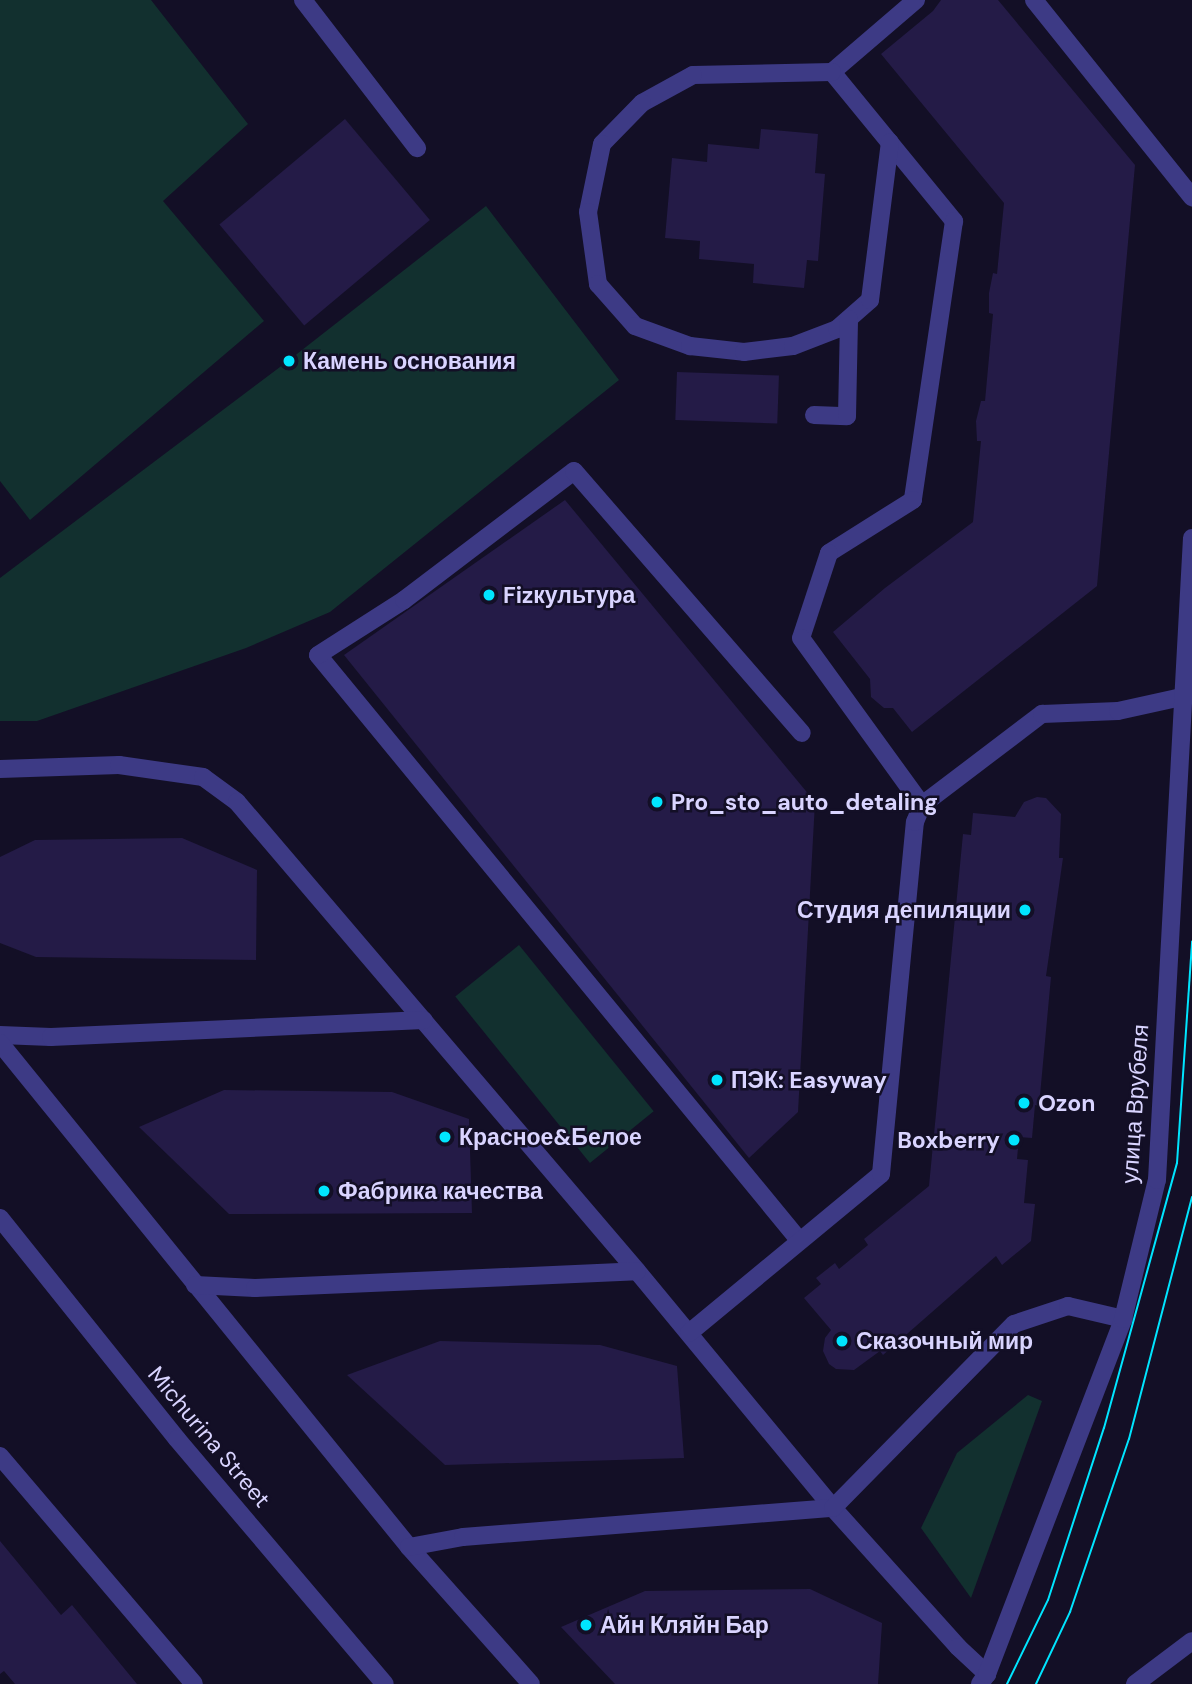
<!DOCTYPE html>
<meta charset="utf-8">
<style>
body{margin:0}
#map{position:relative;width:1192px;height:1684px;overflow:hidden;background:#130f26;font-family:"DM Sans",sans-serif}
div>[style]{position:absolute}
.green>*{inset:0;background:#12302f;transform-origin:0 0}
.building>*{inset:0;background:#241b47;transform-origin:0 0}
.lane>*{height:18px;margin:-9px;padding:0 9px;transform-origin:9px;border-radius:9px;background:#3d3a85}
.street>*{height:18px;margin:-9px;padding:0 9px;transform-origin:9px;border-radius:9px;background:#3d3a85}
.tram>*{height:2px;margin:-1px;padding:0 1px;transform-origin:1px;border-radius:1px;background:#00e5ff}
.dots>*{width:19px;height:19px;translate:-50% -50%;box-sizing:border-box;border:4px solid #130f26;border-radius:50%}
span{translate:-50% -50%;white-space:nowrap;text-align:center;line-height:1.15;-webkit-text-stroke:5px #130f26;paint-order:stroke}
.poi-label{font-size:23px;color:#d9d4ff;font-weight:700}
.left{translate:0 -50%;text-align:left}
.right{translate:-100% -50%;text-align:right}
.street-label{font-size:23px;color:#d9d4ff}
</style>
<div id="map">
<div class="green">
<i style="clip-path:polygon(0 0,151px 0,248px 124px,163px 201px,264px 321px,30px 520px,0 481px)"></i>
<i style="clip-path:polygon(486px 206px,619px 380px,330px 612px,246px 648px,37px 721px,0 721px,0 578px,288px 361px)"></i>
<i style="left:519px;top:945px;width:214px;height:82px;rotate:51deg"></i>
<i style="clip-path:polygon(1028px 1395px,1042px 1401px,971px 1598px,921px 1528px,957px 1453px)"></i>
</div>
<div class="building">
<i style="clip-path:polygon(941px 0,998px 0,1135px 165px,1097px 586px,912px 732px,893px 708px,884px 708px,871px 697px,870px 679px,833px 632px,885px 588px,973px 522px,981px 441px,977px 441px,976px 421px,981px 401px,985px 401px,993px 314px,989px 313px,989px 293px,993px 273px,997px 274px,1004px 203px,881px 54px,933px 11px)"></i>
<i style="left:345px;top:119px;width:132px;height:164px;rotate:50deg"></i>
<i style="clip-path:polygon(761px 129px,818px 134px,815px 173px,825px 174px,818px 261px,807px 260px,804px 288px,753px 283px,754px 264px,699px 259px,700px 241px,665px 238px,672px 158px,707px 162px,708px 144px,759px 149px)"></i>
<i style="left:677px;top:372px;width:102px;height:48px;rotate:2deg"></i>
<i style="clip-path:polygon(565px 500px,815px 802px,798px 1112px,749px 1158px,344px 655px)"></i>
<i style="clip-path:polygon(1037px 797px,1046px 798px,1061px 814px,1059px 858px,1063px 858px,1046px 976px,1051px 977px,1039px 1106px,1035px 1105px,1032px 1138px,1019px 1137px,1017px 1159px,1028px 1160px,1024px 1203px,1035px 1204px,1031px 1241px,1002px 1265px,996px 1256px,883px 1355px,880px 1351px,854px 1370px,836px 1369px,829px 1364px,823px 1351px,825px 1338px,831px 1330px,804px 1298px,821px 1284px,816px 1278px,835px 1263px,839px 1269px,868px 1245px,864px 1239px,929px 1186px,963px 834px,971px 835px,973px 813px,1015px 817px,1024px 802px)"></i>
<i style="clip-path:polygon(182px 838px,257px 870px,256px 960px,36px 957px,0 943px,0 857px,35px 840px)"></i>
<i style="clip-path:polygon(224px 1090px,392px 1092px,469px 1119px,472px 1213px,229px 1214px,139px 1127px)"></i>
<i style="clip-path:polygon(440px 1341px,600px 1345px,677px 1366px,684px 1458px,445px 1465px,347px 1375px)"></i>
<i style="clip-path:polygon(0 1541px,61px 1615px,72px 1605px,137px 1684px,15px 1684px,4px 1671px,0 1674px)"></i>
<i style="clip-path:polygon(810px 1589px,882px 1623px,878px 1684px,615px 1684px,561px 1627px,645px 1591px)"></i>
</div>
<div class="lane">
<i style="left:303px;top:0;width:187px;rotate:52.4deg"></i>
<i style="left:916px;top:0;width:111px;rotate:139.4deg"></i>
<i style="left:832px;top:72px;width:193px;rotate:50.7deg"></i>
<i style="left:954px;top:221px;width:282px;rotate:98.4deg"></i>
<i style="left:913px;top:500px;width:99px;rotate:147.8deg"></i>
<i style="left:829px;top:553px;width:89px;rotate:108.2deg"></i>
<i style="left:801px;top:638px;width:206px;rotate:54.1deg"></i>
<i style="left:832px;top:72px;width:139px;rotate:178.8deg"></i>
<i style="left:693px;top:75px;width:58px;rotate:151.2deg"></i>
<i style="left:642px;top:103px;width:57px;rotate:134.3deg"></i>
<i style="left:602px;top:144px;width:69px;rotate:101.6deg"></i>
<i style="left:588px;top:212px;width:73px;rotate:82.1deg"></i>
<i style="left:598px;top:284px;width:56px;rotate:48.6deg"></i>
<i style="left:635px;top:326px;width:59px;rotate:20deg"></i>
<i style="left:690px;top:346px;width:54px;rotate:6.3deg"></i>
<i style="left:744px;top:352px;width:49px;rotate:-7deg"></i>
<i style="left:793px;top:346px;width:47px;rotate:-21.1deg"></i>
<i style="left:837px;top:329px;width:44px;rotate:-41.3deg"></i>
<i style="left:870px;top:300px;width:159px;rotate:-82.8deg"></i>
<i style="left:814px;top:415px;width:33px;rotate:2deg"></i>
<i style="left:847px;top:416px;width:97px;rotate:-88.8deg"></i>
<i style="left:0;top:769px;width:119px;rotate:-1.9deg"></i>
<i style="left:119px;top:765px;width:85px;rotate:8.1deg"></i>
<i style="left:203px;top:777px;width:42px;rotate:36.3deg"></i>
<i style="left:237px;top:802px;width:616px;rotate:49.54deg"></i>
<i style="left:637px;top:1271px;width:308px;rotate:50.4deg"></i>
<i style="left:833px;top:1508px;width:187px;rotate:48deg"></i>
<i style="left:958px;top:1647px;width:40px;rotate:43deg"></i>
<i style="left:0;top:1035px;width:51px;rotate:2.2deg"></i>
<i style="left:51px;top:1037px;width:373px;rotate:-2.6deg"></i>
<i style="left:0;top:1043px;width:649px;rotate:50.94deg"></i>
<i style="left:409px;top:1547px;width:183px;rotate:48.3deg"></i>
<i style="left:799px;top:1240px;width:757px;rotate:-129.43deg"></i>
<i style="left:318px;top:655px;width:102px;rotate:-32.6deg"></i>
<i style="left:404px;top:600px;width:213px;rotate:-37.2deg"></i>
<i style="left:574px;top:471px;width:347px;rotate:49deg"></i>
<i style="left:195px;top:1285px;width:60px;rotate:2.9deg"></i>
<i style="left:255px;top:1288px;width:382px;rotate:-2.5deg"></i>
<i style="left:689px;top:1333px;width:249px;rotate:-39.6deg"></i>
<i style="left:881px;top:1174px;width:354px;rotate:-84.5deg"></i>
<i style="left:915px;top:822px;width:18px;rotate:-68deg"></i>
<i style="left:922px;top:805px;width:151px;rotate:-37.2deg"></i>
<i style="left:1042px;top:714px;width:76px;rotate:-2.3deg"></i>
<i style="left:1118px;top:711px;width:65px;rotate:-12.5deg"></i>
<i style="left:0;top:1456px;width:299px;rotate:49.6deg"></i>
<i style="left:409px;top:1547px;width:55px;rotate:-10.5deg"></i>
<i style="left:463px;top:1537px;width:371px;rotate:-4.5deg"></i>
<i style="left:833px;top:1508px;width:258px;rotate:-45.5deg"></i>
<i style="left:1014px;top:1324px;width:57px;rotate:-18.4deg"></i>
<i style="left:1068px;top:1306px;width:57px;rotate:13.3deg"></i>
</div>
<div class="street">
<i style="left:1034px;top:0;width:253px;rotate:51.3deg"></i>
<i style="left:0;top:1218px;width:283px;rotate:51.3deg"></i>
<i style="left:177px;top:1439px;width:321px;rotate:49.7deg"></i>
<i style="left:980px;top:1684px;width:12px;rotate:-55deg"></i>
<i style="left:987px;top:1674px;width:380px;rotate:-69deg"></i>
<i style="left:1123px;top:1319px;width:143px;rotate:-76.3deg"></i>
<i style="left:1157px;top:1180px;width:643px;rotate:-86.88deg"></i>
<i style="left:1135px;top:1684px;width:71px;rotate:-37deg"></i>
</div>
<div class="tram">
<i style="left:1007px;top:1684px;width:93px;rotate:-64deg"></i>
<i style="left:1048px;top:1600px;width:181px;rotate:-72deg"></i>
<i style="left:1104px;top:1428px;width:275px;rotate:-74.6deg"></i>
<i style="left:1177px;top:1163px;width:222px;rotate:-86.1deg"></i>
<i style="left:1036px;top:1684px;width:80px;rotate:-64.7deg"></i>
<i style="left:1070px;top:1612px;width:183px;rotate:-71.2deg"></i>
<i style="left:1129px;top:1439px;width:250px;rotate:-75.4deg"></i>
</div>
<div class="dots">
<i style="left:289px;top:361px;background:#00e5ff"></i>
<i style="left:489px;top:595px;background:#00e5ff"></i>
<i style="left:657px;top:802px;background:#00e5ff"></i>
<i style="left:1025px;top:910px;background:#00e5ff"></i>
<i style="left:717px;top:1080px;background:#00e5ff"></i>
<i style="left:1024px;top:1103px;background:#00e5ff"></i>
<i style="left:445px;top:1137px;background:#00e5ff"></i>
<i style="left:1014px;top:1140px;background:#00e5ff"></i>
<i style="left:324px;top:1191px;background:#00e5ff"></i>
<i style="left:842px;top:1341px;background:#00e5ff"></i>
<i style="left:586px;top:1625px;background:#00e5ff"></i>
</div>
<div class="poi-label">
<span class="left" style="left:303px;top:361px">Камень основания</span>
<span class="left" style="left:503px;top:595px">Fizкультура</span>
<span class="left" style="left:671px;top:802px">Pro_sto_auto_detaling</span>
<span class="right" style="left:1011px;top:910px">Студия депиляции</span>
<span class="left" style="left:731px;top:1080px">ПЭК: Easyway</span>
<span class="left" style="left:1038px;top:1103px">Ozon</span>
<span class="left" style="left:459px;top:1137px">Красное&amp;Белое</span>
<span class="right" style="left:1000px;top:1140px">Boxberry</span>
<span class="left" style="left:338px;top:1191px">Фабрика качества</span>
<span class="left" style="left:856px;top:1341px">Сказочный мир</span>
<span class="left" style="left:600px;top:1625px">Айн Кляйн Бар</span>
</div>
<div class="street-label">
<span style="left:1135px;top:1104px;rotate:-86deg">улица Врубеля</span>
<span style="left:209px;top:1437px;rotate:50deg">Michurina Street</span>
</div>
</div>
